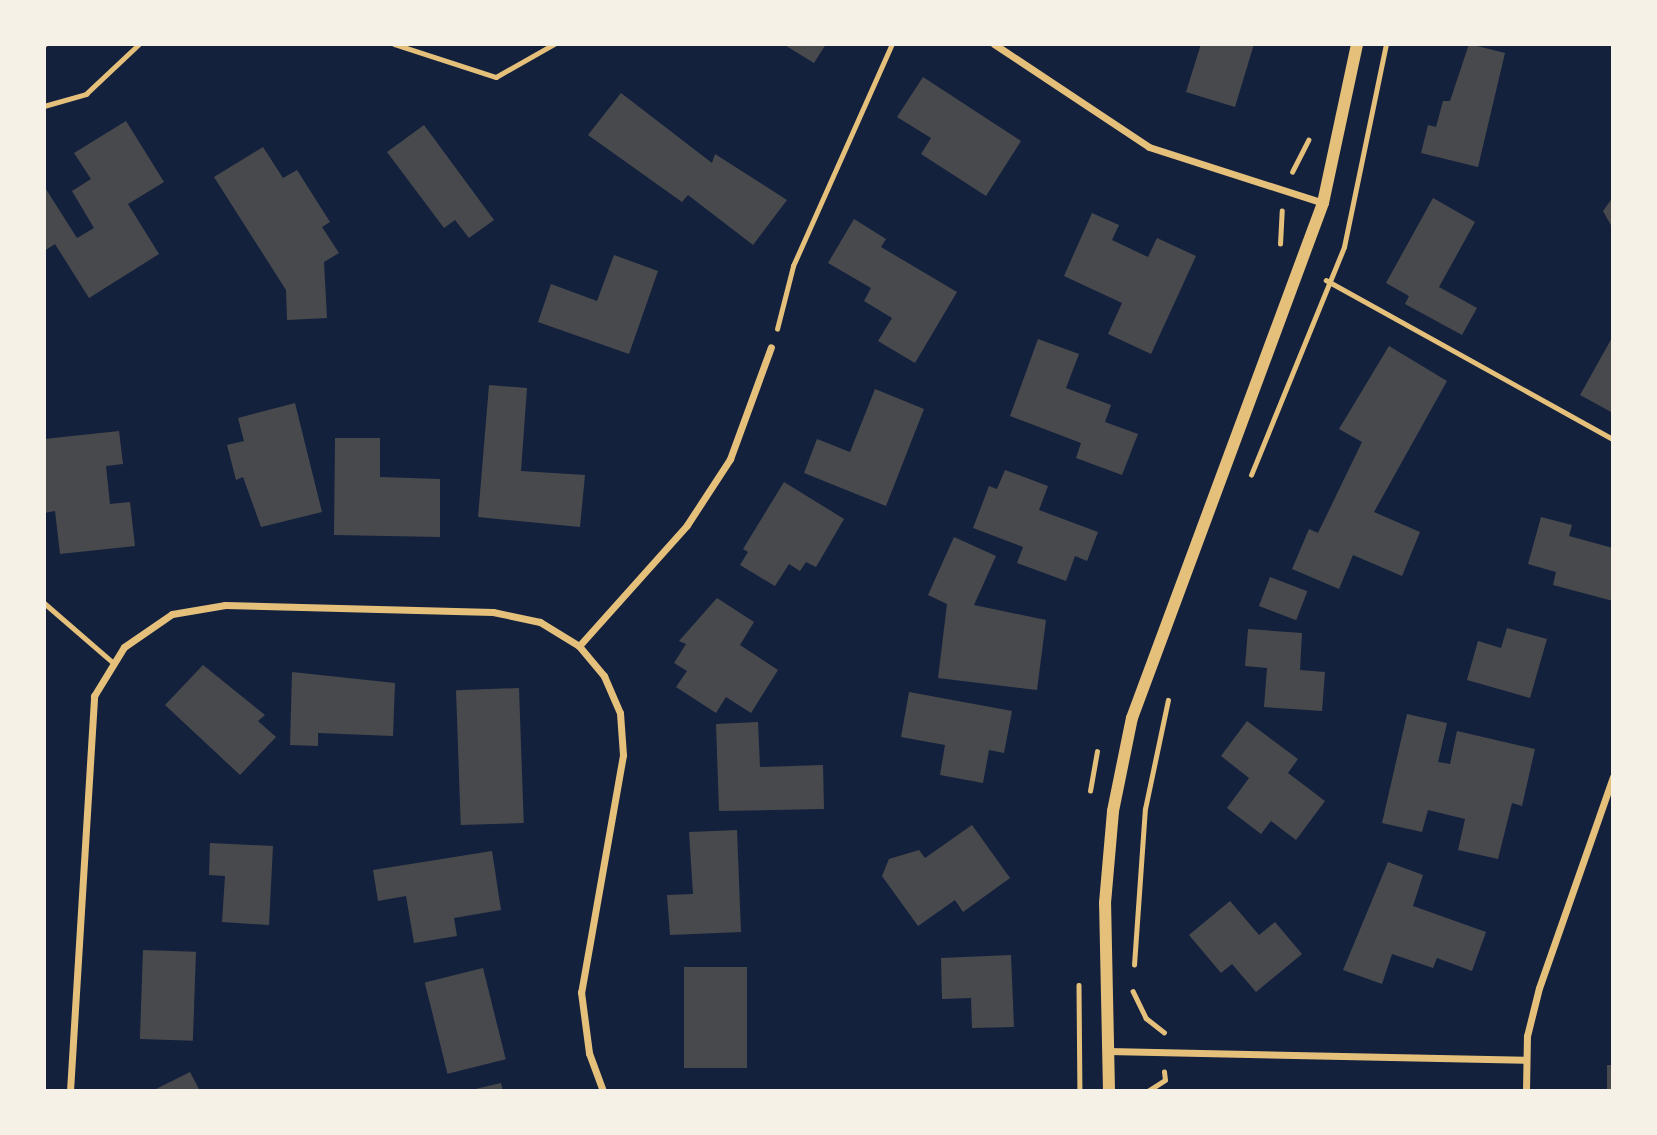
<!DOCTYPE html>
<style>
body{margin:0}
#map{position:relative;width:1657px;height:1135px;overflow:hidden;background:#14213d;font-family:Signika,sans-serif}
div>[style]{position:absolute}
.building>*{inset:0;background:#48494c;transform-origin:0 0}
.path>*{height:4.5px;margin:-2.25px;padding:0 2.25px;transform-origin:2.25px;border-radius:2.25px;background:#e5c07b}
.service>*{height:5px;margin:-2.5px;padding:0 2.5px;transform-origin:2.5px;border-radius:2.5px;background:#e5c07b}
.minor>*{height:7px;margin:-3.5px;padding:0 3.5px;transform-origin:3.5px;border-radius:3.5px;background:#e5c07b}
.tertiary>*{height:12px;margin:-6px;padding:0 6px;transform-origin:6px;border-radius:6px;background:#e5c07b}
span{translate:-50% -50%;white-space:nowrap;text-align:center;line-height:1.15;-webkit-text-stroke:5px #f6f1e7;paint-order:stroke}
.frame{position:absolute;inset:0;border:46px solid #f6f1e7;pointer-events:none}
</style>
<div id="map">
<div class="building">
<i style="clip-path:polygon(783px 44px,826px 44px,814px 63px)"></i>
<i style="clip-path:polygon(1201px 44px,1254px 44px,1235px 107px,1186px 92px)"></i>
<i style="clip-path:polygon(1469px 44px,1505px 53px,1478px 167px,1421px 153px,1428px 125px,1436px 127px,1443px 101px,1450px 101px)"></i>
<i style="clip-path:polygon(923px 77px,1021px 141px,986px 196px,921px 154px,931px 138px,897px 117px)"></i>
<i style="clip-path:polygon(621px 93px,712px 163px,715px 154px,787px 200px,753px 245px,688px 195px,682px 202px,588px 135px)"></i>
<i style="clip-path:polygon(126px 121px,164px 182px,128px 204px,159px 254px,89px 298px,55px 244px,44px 251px,44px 186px,77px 238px,94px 228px,72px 191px,91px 179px,74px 153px)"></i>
<i style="clip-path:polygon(424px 125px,494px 220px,469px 238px,455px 220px,444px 228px,387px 152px)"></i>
<i style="clip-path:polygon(263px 147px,283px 178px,297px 170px,330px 222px,322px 227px,339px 253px,324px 262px,327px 318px,287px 320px,286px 290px,214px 177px)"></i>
<i style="clip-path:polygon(1613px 197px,1613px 229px,1603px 211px)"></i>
<i style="clip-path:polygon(1433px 198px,1475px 222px,1439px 287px,1477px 308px,1462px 335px,1405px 304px,1409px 296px,1386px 283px)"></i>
<i style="clip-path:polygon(1092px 213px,1119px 225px,1112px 240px,1148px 257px,1157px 238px,1196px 256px,1151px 354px,1108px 334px,1122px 303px,1064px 276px)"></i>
<i style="clip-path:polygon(854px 219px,886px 239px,881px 247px,957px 292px,915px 363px,878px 341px,892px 318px,864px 301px,871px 288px,828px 263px)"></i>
<i style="clip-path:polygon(614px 255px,658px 271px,629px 354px,538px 322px,551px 284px,597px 301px)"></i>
<i style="clip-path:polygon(1613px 336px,1613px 413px,1580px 395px)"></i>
<i style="clip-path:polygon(1038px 339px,1079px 354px,1066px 388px,1111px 405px,1105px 422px,1138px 434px,1122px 475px,1076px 458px,1081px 443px,1010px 416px)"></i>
<i style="clip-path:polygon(1389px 346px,1447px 381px,1374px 512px,1420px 532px,1402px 576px,1353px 555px,1339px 589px,1292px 569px,1309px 529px,1318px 533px,1362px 442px,1339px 429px)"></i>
<i style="clip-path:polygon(489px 385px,527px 388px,521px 471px,585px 475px,580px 527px,478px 517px)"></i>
<i style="clip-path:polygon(875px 389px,924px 409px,886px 506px,804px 473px,817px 439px,850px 452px)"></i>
<i style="clip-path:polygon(295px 403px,322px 512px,261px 527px,243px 477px,236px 480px,227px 445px,244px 441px,238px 418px)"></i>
<i style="clip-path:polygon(119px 431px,123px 464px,106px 466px,110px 504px,130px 502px,135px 546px,60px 554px,55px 511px,44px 513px,44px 439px)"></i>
<i style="clip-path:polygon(335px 438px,380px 438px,380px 477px,440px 479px,440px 537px,334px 535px)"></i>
<i style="clip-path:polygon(1005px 470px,1048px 486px,1039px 510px,1098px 532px,1087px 561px,1075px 556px,1066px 581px,1017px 563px,1023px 547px,973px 528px,989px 486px,997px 489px)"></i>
<i style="clip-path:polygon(784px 482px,844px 519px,816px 567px,806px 562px,800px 571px,789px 564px,775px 586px,740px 565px,748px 552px,743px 549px)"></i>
<i style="clip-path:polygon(1541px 517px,1572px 525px,1569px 536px,1613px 548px,1613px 601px,1553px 585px,1556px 572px,1528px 564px)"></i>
<i style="clip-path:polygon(954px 537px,996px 556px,974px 605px,1046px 620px,1037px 690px,938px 678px,947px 604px,928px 595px)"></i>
<i style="left:1270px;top:577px;width:40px;height:31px;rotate:21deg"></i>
<i style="clip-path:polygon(717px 598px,754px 622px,740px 645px,778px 670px,751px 713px,726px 697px,716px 713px,676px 687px,687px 671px,674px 663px,686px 644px,679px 641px)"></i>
<i style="clip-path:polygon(1507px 628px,1547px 639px,1530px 698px,1467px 680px,1478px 641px,1501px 648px)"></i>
<i style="clip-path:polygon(1248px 629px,1302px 633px,1300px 670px,1325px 672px,1322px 711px,1264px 707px,1267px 668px,1245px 666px)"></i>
<i style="clip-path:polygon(203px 665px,265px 715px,258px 721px,276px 737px,240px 775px,165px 705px)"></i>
<i style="clip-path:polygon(292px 672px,395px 683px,393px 736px,318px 733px,318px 746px,290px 745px)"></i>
<i style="left:519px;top:688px;width:135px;height:63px;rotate:88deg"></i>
<i style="clip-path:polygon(909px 692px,1012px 711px,1004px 753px,989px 750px,983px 783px,940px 775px,945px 745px,901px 737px)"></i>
<i style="clip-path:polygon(1407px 714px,1447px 723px,1438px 762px,1450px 764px,1457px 731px,1535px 749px,1522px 806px,1512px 803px,1498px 859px,1458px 850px,1465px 819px,1428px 810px,1422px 832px,1382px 823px)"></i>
<i style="clip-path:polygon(1247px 721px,1298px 759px,1288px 773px,1325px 801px,1296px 840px,1271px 821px,1261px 834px,1227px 808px,1249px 778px,1221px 756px)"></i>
<i style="clip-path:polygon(758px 722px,760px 767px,823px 765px,824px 809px,719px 811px,716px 724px)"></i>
<i style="clip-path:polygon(972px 825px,1010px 878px,963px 912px,955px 900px,918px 926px,882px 876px,889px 859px,919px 850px,925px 858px)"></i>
<i style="clip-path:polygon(737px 830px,741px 932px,670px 935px,667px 895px,693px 894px,689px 832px)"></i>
<i style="clip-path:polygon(210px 843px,273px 846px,269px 925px,222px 922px,225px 876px,209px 875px)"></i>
<i style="clip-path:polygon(492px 851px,501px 910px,454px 918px,457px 936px,414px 943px,406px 896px,378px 901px,373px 870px)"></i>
<i style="clip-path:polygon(1388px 862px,1423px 875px,1413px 906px,1486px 932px,1472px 971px,1437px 958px,1433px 968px,1392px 954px,1382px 984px,1343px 970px)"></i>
<i style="clip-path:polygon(1230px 901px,1259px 935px,1275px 922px,1302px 954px,1256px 992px,1232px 964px,1221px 973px,1189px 935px)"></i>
<i style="left:143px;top:950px;width:53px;height:89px;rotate:2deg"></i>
<i style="clip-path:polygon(1011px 955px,1014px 1027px,972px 1028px,971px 998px,942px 999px,941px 958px)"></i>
<i style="left:684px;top:967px;width:63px;height:101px"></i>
<i style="left:483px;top:968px;width:94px;height:60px;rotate:76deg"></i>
<i style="left:1607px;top:1065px;width:6px;height:26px"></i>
<i style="clip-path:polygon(190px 1072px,200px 1091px,152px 1091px)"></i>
<i style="clip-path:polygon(501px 1083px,503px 1091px,471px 1091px,471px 1090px)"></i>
</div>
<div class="path">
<i style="left:394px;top:44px;width:107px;rotate:17.9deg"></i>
<i style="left:496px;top:77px;width:67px;rotate:-29.6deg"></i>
<i style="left:44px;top:45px;width:1px;rotate:-45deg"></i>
<i style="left:44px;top:106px;width:44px;rotate:-15.9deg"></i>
<i style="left:86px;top:94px;width:73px;rotate:-43.3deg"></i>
<i style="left:1292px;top:172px;width:36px;rotate:-63deg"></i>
<i style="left:1280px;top:244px;width:33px;rotate:-87deg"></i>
<i style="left:1326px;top:280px;width:328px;rotate:29deg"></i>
<i style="left:777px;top:329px;width:65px;rotate:-75.7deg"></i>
<i style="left:793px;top:266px;width:243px;rotate:-66deg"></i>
<i style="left:1251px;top:475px;width:246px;rotate:-67.8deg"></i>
<i style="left:1344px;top:247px;width:207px;rotate:-78.3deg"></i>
<i style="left:1090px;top:791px;width:40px;rotate:-80deg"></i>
<i style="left:1134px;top:965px;width:156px;rotate:-86deg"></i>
<i style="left:1145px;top:809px;width:111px;rotate:-78.1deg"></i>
<i style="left:1079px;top:985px;width:106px;rotate:89.5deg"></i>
<i style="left:1133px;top:991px;width:30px;rotate:64deg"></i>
<i style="left:1146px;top:1018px;width:23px;rotate:38deg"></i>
<i style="left:1148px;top:1091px;width:20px;rotate:-33deg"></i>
<i style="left:1165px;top:1080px;width:8px;rotate:-97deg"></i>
</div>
<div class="service">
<i style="left:44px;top:603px;width:90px;rotate:40.9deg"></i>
</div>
<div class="minor">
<i style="left:994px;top:44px;width:186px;rotate:33.6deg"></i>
<i style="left:1149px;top:147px;width:183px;rotate:17.8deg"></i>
<i style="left:579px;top:646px;width:162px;rotate:-48.2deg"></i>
<i style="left:687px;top:525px;width:79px;rotate:-56.9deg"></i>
<i style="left:730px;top:459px;width:119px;rotate:-69.9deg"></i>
<i style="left:1108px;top:1051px;width:416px;rotate:1.2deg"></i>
<i style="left:70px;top:1091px;width:396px;rotate:-86.5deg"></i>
<i style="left:94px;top:696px;width:57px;rotate:-58.5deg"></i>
<i style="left:124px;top:647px;width:58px;rotate:-34.5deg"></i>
<i style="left:172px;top:614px;width:54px;rotate:-9.6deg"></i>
<i style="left:225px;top:605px;width:268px;rotate:1.5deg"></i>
<i style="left:493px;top:612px;width:48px;rotate:12deg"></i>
<i style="left:540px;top:622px;width:46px;rotate:31.6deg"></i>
<i style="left:579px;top:646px;width:39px;rotate:50deg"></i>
<i style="left:604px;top:676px;width:40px;rotate:66.6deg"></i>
<i style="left:620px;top:713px;width:42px;rotate:85.9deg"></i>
<i style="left:623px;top:755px;width:241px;rotate:100deg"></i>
<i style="left:581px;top:992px;width:62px;rotate:82.5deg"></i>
<i style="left:589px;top:1053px;width:40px;rotate:69.8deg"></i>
<i style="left:1526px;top:1091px;width:55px;rotate:-89deg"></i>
<i style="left:1527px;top:1036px;width:49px;rotate:-76deg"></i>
<i style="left:1539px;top:988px;width:224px;rotate:-70.7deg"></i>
</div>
<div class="tertiary">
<i style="left:1109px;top:1091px;width:188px;rotate:-91.2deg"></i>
<i style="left:1105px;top:903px;width:92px;rotate:-85deg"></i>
<i style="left:1113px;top:811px;width:95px;rotate:-78.5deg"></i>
<i style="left:1132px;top:718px;width:549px;rotate:-69.65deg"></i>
<i style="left:1323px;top:203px;width:163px;rotate:-77.9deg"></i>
</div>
<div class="frame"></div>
</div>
